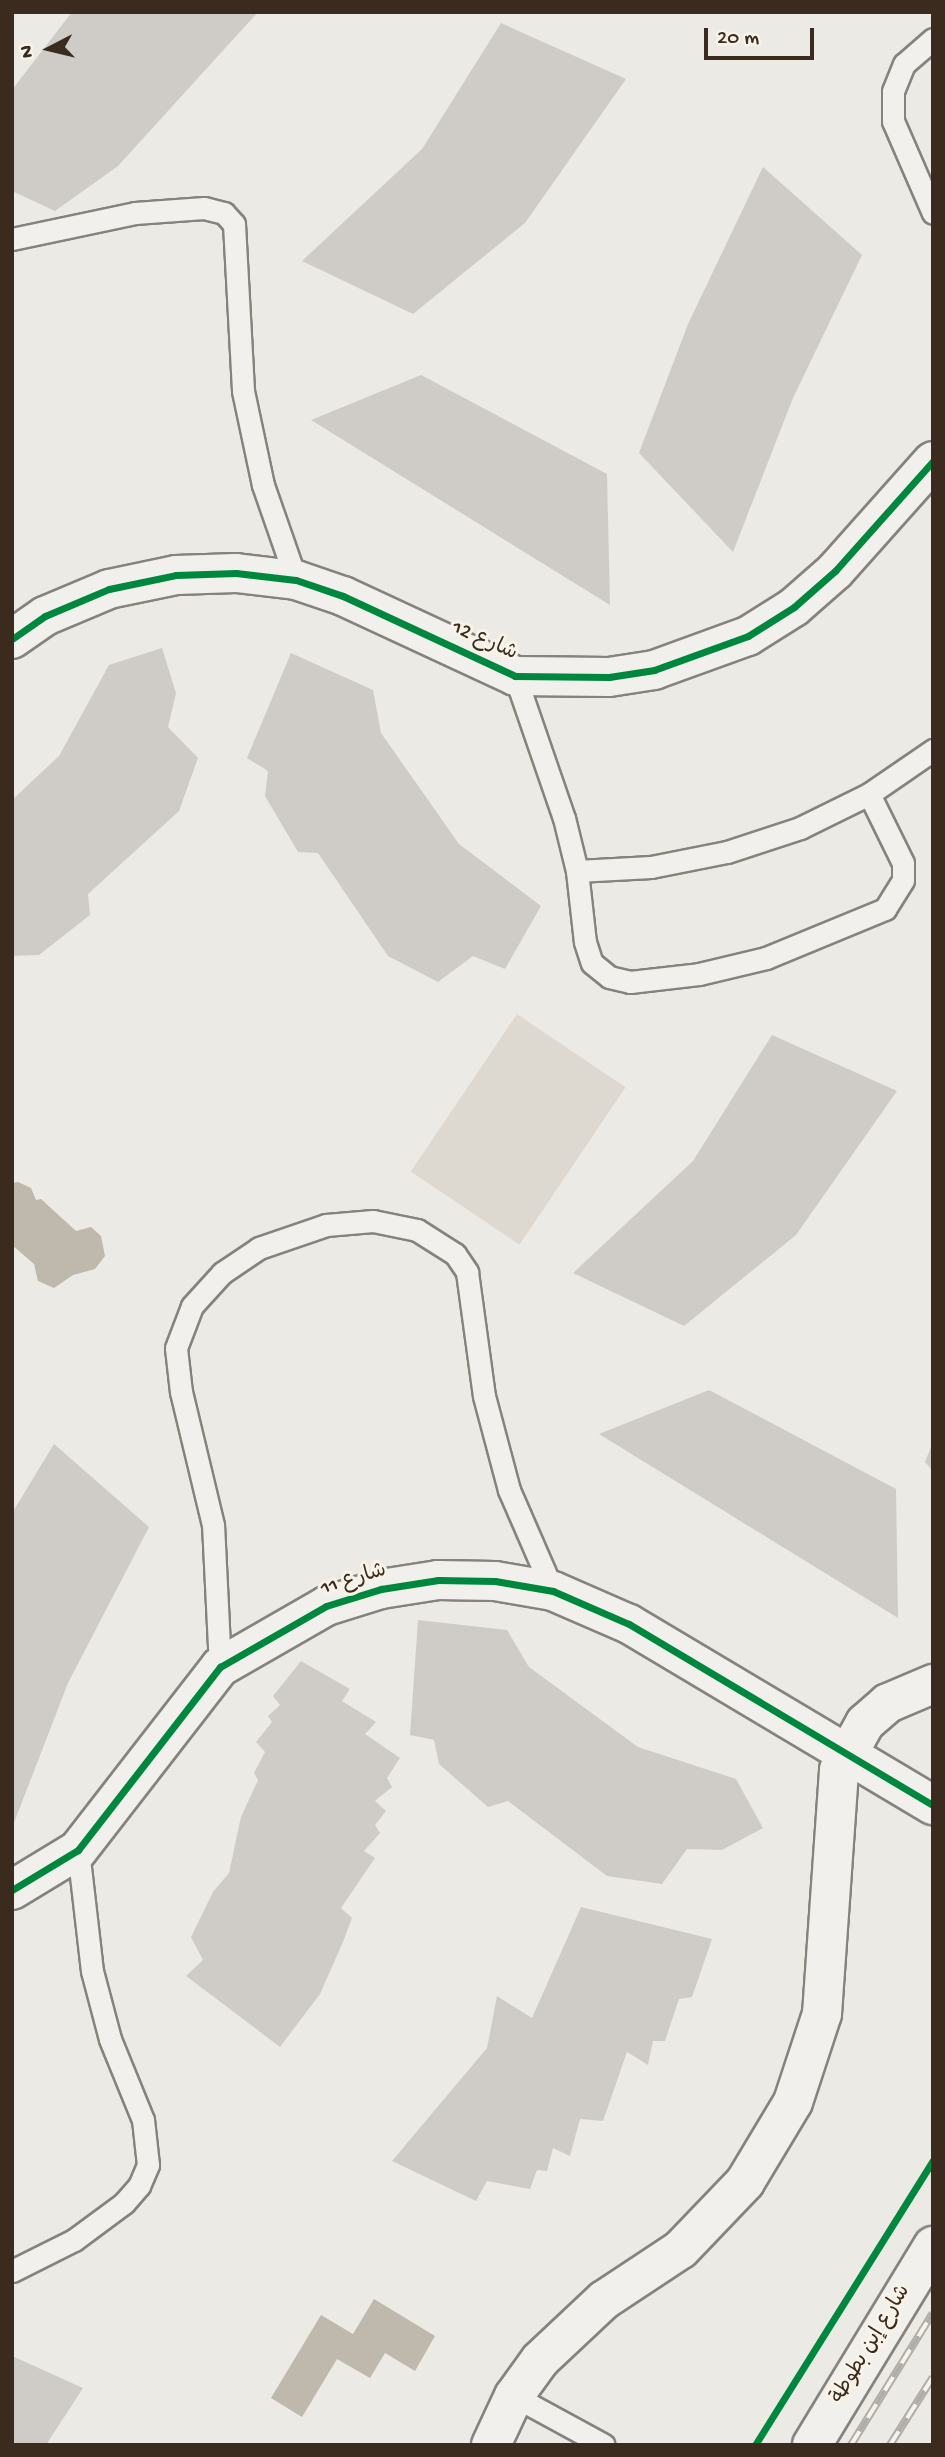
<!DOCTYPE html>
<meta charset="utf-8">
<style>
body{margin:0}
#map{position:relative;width:945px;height:2457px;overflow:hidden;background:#eceae4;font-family:"Gochi Hand","Playpen Sans Arabic",sans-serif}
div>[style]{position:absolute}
.green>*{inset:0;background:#ddd9d0;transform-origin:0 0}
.water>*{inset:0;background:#beb8ad}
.building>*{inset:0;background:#cfccc7}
.roads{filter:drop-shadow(2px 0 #86827c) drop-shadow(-2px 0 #86827c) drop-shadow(0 2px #86827c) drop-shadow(0 -2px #86827c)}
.lane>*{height:21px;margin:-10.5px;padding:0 10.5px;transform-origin:10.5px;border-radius:10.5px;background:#f1f0ec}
.street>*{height:38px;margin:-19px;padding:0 19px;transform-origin:19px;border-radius:19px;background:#f1f0ec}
.secondary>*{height:38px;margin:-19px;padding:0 19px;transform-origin:19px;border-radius:19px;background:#f1f0ec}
.rail>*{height:8px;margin-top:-4px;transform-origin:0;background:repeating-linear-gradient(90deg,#f7f3e8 0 16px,#b0ada8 0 32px);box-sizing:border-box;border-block:2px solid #b0ada8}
.cycleway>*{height:7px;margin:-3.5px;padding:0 3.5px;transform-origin:3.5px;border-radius:3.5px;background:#00873e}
span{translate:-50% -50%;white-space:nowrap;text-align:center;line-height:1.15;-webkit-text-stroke:6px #f7f3e8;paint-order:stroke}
.street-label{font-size:21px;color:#3b2a1e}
.frame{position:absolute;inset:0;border:14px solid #3b2a1e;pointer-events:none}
.north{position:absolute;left:14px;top:14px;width:70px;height:70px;-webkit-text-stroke:5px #f7f3e8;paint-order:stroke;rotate:263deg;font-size:19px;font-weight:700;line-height:28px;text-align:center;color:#3b2a1e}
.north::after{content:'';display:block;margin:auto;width:24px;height:32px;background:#3b2a1e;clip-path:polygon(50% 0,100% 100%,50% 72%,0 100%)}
.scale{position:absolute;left:704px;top:28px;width:110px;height:32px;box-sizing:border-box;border:4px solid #3b2a1e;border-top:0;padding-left:9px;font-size:21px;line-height:24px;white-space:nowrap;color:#3b2a1e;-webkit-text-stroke:5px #f7f3e8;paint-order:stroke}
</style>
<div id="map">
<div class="green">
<i style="left:517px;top:1014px;width:131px;height:190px;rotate:34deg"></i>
</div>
<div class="water">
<i style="clip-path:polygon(18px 1182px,31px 1188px,36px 1200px,41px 1199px,76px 1231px,91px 1227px,101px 1236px,105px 1256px,95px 1269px,73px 1275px,54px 1288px,38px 1281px,34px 1264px,12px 1245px,12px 1183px)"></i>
<i style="clip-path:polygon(374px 2299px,435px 2336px,415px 2371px,385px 2353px,370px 2378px,337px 2359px,302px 2417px,271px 2398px,321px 2315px,353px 2334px)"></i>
</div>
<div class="building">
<i style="clip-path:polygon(72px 12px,258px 12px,118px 166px,55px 211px,12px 191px,12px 90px)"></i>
<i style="clip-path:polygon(501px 23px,626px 79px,525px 223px,413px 314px,302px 261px,422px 149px)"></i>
<i style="clip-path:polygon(763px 167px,862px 255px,793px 398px,733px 552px,639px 453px,688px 324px)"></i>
<i style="clip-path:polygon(421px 375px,607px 474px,610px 605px,311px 420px)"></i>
<i style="clip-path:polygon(162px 648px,176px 693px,168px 727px,198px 758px,179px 811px,88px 894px,90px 915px,39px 955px,12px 956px,12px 800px,59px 756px,109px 665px)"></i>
<i style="clip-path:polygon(291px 653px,373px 690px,381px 733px,459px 844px,541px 906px,505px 969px,473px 956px,438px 982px,388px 956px,318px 853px,298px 852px,265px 796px,268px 771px,247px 758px)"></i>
<i style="clip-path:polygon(772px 1035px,897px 1091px,796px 1235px,684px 1326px,573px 1273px,693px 1161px)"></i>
<i style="clip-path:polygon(709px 1390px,896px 1489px,898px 1618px,599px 1434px)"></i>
<i style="clip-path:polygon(933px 1442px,933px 1471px,925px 1462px)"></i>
<i style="clip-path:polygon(54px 1444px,149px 1527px,68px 1683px,12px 1828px,12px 1513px)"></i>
<i style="clip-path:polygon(418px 1620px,507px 1630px,529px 1667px,638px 1747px,736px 1779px,763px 1828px,722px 1850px,687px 1849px,662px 1884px,607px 1876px,508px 1801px,488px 1807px,439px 1764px,434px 1740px,410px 1735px)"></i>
<i style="clip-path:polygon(301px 1661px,350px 1689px,342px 1701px,376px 1722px,365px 1734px,400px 1758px,387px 1778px,392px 1787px,375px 1801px,386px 1811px,375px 1825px,380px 1833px,364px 1851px,375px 1858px,341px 1908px,352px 1918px,343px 1942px,320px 1994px,280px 2047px,186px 1976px,203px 1960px,191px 1937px,213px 1892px,229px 1873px,241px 1817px,258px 1780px,254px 1773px,265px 1752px,256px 1742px,272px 1722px,268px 1716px,280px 1705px,273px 1696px)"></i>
<i style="clip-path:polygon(581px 1907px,712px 1939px,692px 1997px,679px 1999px,665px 2041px,653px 2041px,648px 2065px,627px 2052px,603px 2121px,580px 2119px,570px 2156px,553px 2148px,547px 2171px,537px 2170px,530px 2189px,487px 2181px,476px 2201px,392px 2161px,487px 2048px,497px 1996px,532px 2018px)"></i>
<i style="clip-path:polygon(12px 2356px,83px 2388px,46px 2445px,12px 2445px)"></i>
</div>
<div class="roads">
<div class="lane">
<i style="left:933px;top:39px;width:38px;rotate:139deg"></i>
<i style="left:904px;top:64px;width:29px;rotate:112deg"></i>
<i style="left:893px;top:91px;width:30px;rotate:90deg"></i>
<i style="left:893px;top:121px;width:100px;rotate:66.5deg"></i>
<i style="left:12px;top:239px;width:126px;rotate:-11.9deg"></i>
<i style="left:135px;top:213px;width:69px;rotate:-4.1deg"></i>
<i style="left:204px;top:208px;width:21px;rotate:14deg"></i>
<i style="left:224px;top:213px;width:15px;rotate:48deg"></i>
<i style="left:234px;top:224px;width:167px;rotate:86.9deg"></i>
<i style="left:243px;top:391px;width:96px;rotate:78deg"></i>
<i style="left:263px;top:485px;width:101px;rotate:70.8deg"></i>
<i style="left:515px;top:676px;width:150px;rotate:71deg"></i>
<i style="left:564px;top:818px;width:55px;rotate:76.2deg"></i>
<i style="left:577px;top:871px;width:71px;rotate:83.6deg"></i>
<i style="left:585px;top:942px;width:22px;rotate:72deg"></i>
<i style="left:592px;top:963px;width:22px;rotate:39deg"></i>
<i style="left:609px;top:977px;width:22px;rotate:13deg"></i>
<i style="left:630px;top:982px;width:69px;rotate:-6.6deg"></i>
<i style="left:699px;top:974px;width:69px;rotate:-13.4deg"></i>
<i style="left:766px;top:958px;width:129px;rotate:-22.4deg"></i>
<i style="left:885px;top:909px;width:34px;rotate:-58deg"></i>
<i style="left:903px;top:880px;width:17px;rotate:-90deg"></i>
<i style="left:903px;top:863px;width:77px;rotate:-116.2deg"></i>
<i style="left:577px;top:871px;width:74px;rotate:-3.1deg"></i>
<i style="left:651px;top:867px;width:77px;rotate:-11.2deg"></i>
<i style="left:727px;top:852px;width:77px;rotate:-18.2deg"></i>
<i style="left:800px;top:828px;width:77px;rotate:-26.2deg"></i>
<i style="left:869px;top:794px;width:78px;rotate:-34.5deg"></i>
<i style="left:220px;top:1667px;width:142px;rotate:-92.8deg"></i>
<i style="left:213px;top:1525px;width:137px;rotate:-103.5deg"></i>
<i style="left:181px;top:1392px;width:44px;rotate:-96.5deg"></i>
<i style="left:176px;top:1348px;width:45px;rotate:-69.1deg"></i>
<i style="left:192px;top:1306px;width:45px;rotate:-47.7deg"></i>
<i style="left:222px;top:1273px;width:45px;rotate:-34deg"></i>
<i style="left:259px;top:1248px;width:71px;rotate:-18.9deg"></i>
<i style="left:326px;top:1225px;width:47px;rotate:-4.9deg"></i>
<i style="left:373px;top:1221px;width:45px;rotate:11.6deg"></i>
<i style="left:417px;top:1230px;width:45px;rotate:32.3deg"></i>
<i style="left:455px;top:1254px;width:22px;rotate:56deg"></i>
<i style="left:467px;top:1272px;width:125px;rotate:82.2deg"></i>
<i style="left:484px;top:1396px;width:97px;rotate:75.1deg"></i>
<i style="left:509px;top:1490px;width:110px;rotate:66.5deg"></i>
<i style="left:12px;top:2271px;width:69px;rotate:-26.6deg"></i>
<i style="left:74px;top:2240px;width:62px;rotate:-36.5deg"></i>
<i style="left:124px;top:2203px;width:23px;rotate:-49deg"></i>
<i style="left:139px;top:2186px;width:23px;rotate:-67deg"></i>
<i style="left:148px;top:2165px;width:45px;rotate:-96.3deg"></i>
<i style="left:143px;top:2120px;width:87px;rotate:-112.2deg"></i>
<i style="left:110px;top:2039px;width:70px;rotate:-104.8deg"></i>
<i style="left:92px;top:1971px;width:122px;rotate:-96.6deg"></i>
<i style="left:514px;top:2396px;width:102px;rotate:28.6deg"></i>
</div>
<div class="street">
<i style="left:12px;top:639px;width:40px;rotate:-34.9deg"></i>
<i style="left:45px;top:616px;width:69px;rotate:-22.9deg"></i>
<i style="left:109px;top:589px;width:68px;rotate:-11.8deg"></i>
<i style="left:176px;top:575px;width:60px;rotate:-1.9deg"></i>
<i style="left:236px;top:573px;width:60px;rotate:6.7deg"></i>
<i style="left:296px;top:580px;width:50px;rotate:18.8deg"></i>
<i style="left:343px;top:596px;width:190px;rotate:24.9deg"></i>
<i style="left:515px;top:676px;width:94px;rotate:0.6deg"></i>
<i style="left:609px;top:677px;width:46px;rotate:-8.8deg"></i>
<i style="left:654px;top:670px;width:100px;rotate:-19.9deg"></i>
<i style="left:748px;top:636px;width:54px;rotate:-32.2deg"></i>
<i style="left:794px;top:607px;width:55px;rotate:-41.3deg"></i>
<i style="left:835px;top:571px;width:147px;rotate:-48.3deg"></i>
<i style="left:12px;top:1890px;width:77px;rotate:-31.2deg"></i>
<i style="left:78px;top:1850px;width:232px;rotate:-52.2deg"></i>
<i style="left:220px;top:1667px;width:122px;rotate:-29.9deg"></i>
<i style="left:326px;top:1606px;width:58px;rotate:-17.2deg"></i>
<i style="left:381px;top:1589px;width:58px;rotate:-9deg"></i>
<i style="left:438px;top:1580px;width:57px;rotate:1deg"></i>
<i style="left:495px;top:1581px;width:59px;rotate:9.8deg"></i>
<i style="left:553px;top:1591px;width:83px;rotate:23.5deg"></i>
<i style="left:629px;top:1624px;width:354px;rotate:30.8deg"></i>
<i style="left:491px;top:2445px;width:54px;rotate:-64.9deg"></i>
<i style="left:514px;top:2396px;width:44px;rotate:-54.2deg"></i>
<i style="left:540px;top:2360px;width:88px;rotate:-43.2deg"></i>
<i style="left:604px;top:2300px;width:92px;rotate:-33.5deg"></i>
<i style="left:681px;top:2249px;width:93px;rotate:-46.3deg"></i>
<i style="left:745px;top:2182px;width:93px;rotate:-59deg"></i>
<i style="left:793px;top:2102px;width:93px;rotate:-71.8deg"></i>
<i style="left:822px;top:2014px;width:245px;rotate:-86deg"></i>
<i style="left:839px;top:1770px;width:54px;rotate:-61deg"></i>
<i style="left:865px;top:1723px;width:30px;rotate:-41deg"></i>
<i style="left:888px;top:1703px;width:49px;rotate:-22.9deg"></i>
</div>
<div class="secondary">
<i style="left:812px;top:2445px;width:233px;rotate:-58.7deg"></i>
</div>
</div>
<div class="rail">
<i style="left:851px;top:2445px;width:155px;rotate:-58.2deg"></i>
<i style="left:890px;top:2445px;width:80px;rotate:-57.7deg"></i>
</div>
<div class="cycleway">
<i style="left:12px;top:639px;width:40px;rotate:-34.9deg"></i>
<i style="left:45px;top:616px;width:69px;rotate:-22.9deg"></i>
<i style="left:109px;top:589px;width:68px;rotate:-11.8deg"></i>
<i style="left:176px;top:575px;width:60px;rotate:-1.9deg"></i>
<i style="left:236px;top:573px;width:60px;rotate:6.7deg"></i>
<i style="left:296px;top:580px;width:50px;rotate:18.8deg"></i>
<i style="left:343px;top:596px;width:190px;rotate:24.9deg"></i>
<i style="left:515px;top:676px;width:94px;rotate:0.6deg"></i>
<i style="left:609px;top:677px;width:46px;rotate:-8.8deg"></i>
<i style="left:654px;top:670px;width:100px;rotate:-19.9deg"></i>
<i style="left:748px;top:636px;width:54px;rotate:-32.2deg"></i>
<i style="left:794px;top:607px;width:55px;rotate:-41.3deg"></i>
<i style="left:835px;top:571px;width:147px;rotate:-48.3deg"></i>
<i style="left:12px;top:1890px;width:77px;rotate:-31.2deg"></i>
<i style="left:78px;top:1850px;width:232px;rotate:-52.2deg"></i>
<i style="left:220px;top:1667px;width:122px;rotate:-29.9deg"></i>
<i style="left:326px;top:1606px;width:58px;rotate:-17.2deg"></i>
<i style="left:381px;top:1589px;width:58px;rotate:-9deg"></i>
<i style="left:438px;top:1580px;width:57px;rotate:1deg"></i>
<i style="left:495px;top:1581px;width:59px;rotate:9.8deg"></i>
<i style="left:553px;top:1591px;width:83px;rotate:23.5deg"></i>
<i style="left:629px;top:1624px;width:354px;rotate:30.8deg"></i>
<i style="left:755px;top:2445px;width:336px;rotate:-58deg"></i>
</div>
<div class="street-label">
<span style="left:484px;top:642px;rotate:24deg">شارع 12</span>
<span style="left:354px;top:1581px;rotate:-17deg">شارع 11</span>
<span style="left:872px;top:2345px;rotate:-59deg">شارع إبن بطوطة</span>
</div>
<div class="frame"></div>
<div class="north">N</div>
<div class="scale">20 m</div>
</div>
